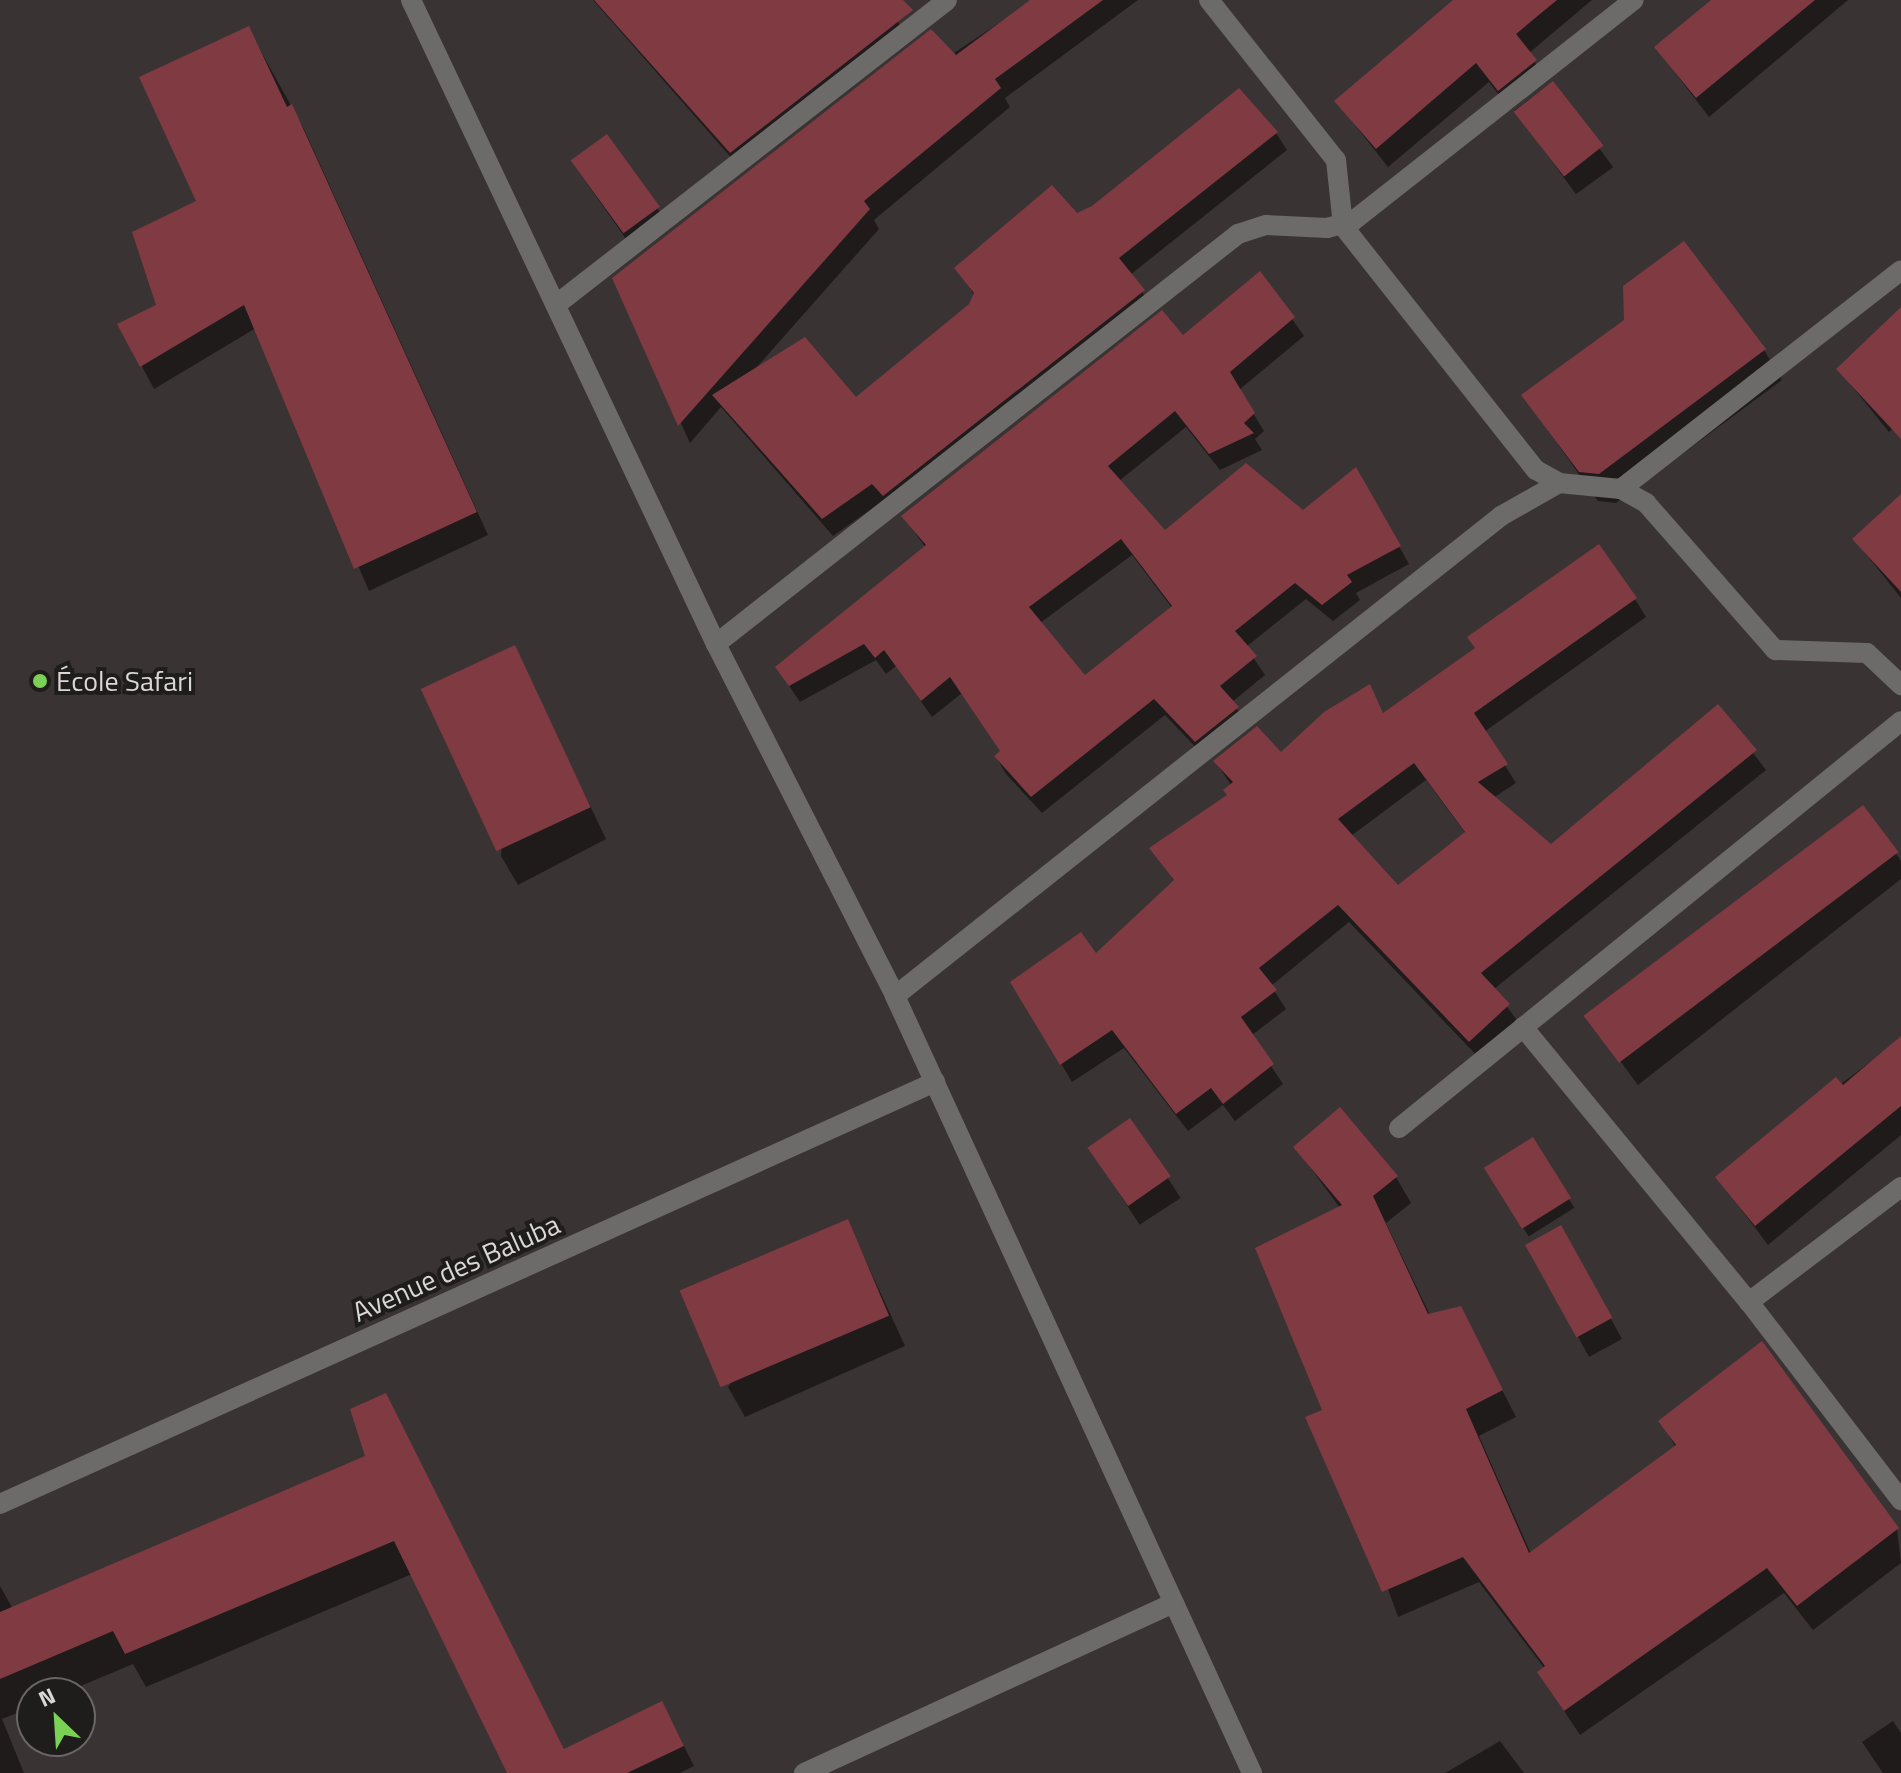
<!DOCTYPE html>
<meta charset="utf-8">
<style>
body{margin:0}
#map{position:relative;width:1901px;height:1773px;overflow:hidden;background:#3a3333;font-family:"Titillium Web",sans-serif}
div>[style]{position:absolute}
.shadow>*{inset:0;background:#0007;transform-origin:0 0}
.building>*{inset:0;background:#803a42;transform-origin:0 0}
.minor>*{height:20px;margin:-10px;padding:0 10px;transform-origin:10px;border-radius:10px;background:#6d6a6a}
.dots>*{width:22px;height:22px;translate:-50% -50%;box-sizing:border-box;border:4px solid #1f1c1c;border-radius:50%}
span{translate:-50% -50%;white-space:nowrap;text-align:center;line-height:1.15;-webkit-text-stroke:8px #1f1c1c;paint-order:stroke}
.poi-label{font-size:28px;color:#dbd6d7}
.left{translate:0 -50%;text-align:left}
.street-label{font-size:28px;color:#dbd6d7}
.north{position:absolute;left:16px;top:1677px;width:80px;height:80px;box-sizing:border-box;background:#1f1c1c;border:2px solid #6a6667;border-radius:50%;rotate:335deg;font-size:22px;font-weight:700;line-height:32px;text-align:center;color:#dbd6d7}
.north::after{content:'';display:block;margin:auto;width:28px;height:36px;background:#7bd156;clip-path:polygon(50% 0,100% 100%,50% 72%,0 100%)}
</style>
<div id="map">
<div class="shadow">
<i style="clip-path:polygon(593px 0,845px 0,898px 22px,909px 40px,742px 170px)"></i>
<i style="clip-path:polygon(1034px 0,1138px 0,1005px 98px,1010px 107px,874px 220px,879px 229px,756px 368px,856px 400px,971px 305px,975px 296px,957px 268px,1276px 133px,1287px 150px,1130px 275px,1154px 309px,833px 536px,721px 407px,690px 443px,614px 278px)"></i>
<i style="clip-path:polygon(1461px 0,1592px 0,1529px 53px,1547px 81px,1510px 110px,1489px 82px,1388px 167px,1336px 101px)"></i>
<i style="clip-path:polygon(1714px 0,1848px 0,1709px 117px,1656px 48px)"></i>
<i style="clip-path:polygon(248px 28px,304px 129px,488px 535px,369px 591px,256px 328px,154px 389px,120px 325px,158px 306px,199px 202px)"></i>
<i style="left:1552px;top:83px;width:104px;height:46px;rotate:54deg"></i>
<i style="left:607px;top:137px;width:99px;height:43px;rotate:55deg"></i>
<i style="clip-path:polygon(evenodd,1260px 273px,1304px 336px,1239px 390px,1264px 431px,1255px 439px,1262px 450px,1220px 470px,1186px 427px,1119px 481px,1165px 533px,1303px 513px,1356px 470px,1409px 564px,1356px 593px,1360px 600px,1333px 621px,1306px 599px,1246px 647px,1265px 675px,1232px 702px,1248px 725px,1206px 758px,1165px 715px,1042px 813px,1006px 774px,996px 757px,1002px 752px,962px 693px,932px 717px,896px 666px,886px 674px,876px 660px,800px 702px,788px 684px,926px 548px,903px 516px,1182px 338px,1260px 273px,1132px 555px,1172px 608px,1085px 677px,1040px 623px,1132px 555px)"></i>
<i style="clip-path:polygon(1901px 310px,1901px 421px,1889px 432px,1838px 369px)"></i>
<i style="clip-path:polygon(1626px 321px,1764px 350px,1782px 380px,1616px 503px,1598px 501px,1523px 395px)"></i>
<i style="clip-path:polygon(1901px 497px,1901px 598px,1854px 539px)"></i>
<i style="clip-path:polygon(evenodd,1635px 599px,1646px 617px,1484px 732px,1516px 783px,1493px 798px,1551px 847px,1718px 707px,1766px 770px,1494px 989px,1519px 1023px,1481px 1060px,1349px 922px,1271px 986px,1286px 1009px,1251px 1036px,1283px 1084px,1235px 1121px,1223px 1105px,1188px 1131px,1124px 1048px,1072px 1082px,1013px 982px,1096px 956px,1175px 882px,1152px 848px,1229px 796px,1231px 785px,1215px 761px,1281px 754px,1370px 687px,1384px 715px,1635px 599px,1426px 780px,1466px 834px,1397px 888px,1351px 836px,1426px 780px)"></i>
<i style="clip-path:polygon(514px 647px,606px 839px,518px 885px,501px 856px)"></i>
<i style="clip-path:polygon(1863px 808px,1901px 861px,1901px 879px,1638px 1085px,1592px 1023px)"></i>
<i style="clip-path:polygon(1901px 1039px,1901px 1135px,1768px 1245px,1717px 1177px)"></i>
<i style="left:1130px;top:1120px;width:93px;height:49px;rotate:57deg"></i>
<i style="left:1532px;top:1140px;width:80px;height:54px;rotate:58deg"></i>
<i style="clip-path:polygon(1295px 1147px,1396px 1177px,1411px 1203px,1386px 1223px,1430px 1315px,1460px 1308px,1516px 1417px,1479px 1436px,1531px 1554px,1676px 1448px,1661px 1421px,1897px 1529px,1901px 1563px,1813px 1630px,1784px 1593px,1580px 1735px,1539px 1673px,1545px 1669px,1479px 1582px,1398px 1617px,1324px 1411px,1340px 1208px)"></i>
<i style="clip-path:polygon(848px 1222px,905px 1346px,745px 1417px,728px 1387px)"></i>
<i style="clip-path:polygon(1528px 1245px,1572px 1248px,1622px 1339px,1589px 1357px)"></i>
<i style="clip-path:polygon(385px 1396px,565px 1751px,673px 1724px,694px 1766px,680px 1773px,510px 1773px,412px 1574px,146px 1687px,133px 1664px,64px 1693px,32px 1693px,32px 1707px,2px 1719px,24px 1773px,0 1773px,0 1586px,13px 1609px,367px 1457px)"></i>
<i style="clip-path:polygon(1893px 1721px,1901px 1733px,1901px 1773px,1883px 1773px,1862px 1742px)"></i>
<i style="clip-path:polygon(1500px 1741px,1524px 1773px,1445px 1773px)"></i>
</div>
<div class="building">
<i style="clip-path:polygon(594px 0,903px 0,913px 10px,730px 153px)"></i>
<i style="clip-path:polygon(1030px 0,1103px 0,995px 79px,1001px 88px,864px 201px,870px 209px,678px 426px,612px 278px,931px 29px,956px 55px)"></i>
<i style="clip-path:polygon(1453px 0,1557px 0,1516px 34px,1537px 60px,1498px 91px,1476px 63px,1376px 149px,1334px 101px)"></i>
<i style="clip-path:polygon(1711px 0,1815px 0,1696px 98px,1654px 47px)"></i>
<i style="clip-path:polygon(249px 26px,287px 107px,292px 104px,477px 512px,354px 569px,244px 305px,140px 367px,117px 324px,156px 305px,132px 232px,196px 201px,139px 77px)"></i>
<i style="left:1553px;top:81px;width:82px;height:50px;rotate:52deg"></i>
<i style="clip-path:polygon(1239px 88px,1278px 132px,1119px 258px,1145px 290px,883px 496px,872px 484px,822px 519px,712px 395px,805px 337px,856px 397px,969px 304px,974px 293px,954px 268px,1052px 185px,1077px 213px,1092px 206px)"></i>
<i style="left:607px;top:134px;width:90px;height:45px;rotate:54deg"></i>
<i style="clip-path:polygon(1684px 241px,1766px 349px,1599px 474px,1579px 472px,1521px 395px,1624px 320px,1623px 286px)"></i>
<i style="clip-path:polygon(evenodd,1260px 271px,1295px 317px,1230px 372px,1255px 413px,1244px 423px,1254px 433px,1209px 454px,1175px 411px,1108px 466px,1165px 530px,1246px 463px,1303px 510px,1356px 467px,1401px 546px,1347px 575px,1352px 582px,1322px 605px,1295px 583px,1235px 631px,1257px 656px,1220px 686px,1239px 707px,1195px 742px,1154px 699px,1031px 797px,994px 756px,1000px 751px,950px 677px,921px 701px,884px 650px,875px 658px,864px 644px,789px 686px,775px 667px,926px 545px,901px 516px,1162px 310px,1183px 335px,1260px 271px,1121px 539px,1172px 606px,1085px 675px,1029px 607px,1121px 539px)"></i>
<i style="clip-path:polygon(1901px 307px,1901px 439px,1836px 369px)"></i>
<i style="clip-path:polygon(1901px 494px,1901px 592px,1852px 539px)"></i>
<i style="clip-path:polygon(evenodd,1599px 544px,1637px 598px,1474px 713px,1508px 764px,1478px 782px,1551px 844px,1718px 704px,1757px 750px,1481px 973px,1510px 1004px,1469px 1042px,1338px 905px,1259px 968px,1277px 990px,1241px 1017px,1274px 1064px,1223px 1104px,1211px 1088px,1176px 1114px,1112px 1030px,1060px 1065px,1010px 982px,1081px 932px,1096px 953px,1174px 880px,1149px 848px,1227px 795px,1223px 790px,1233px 782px,1213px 761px,1257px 726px,1281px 752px,1324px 712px,1370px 684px,1383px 713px,1475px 648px,1467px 637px,1599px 544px,1414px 763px,1465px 832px,1398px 885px,1338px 819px,1414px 763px)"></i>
<i style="left:515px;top:645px;width:179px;height:104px;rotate:65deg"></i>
<i style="left:1863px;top:805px;width:59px;height:350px;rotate:53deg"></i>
<i style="clip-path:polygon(1901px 1036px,1901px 1106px,1755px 1226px,1715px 1177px,1836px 1077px,1843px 1085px)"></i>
<i style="clip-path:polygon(1340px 1107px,1398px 1176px,1373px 1196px,1428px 1314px,1461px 1306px,1503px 1390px,1466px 1409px,1529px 1553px,1676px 1445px,1658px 1421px,1762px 1341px,1899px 1528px,1797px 1606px,1767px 1568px,1564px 1711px,1537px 1672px,1545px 1666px,1463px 1557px,1382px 1592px,1305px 1417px,1322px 1410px,1255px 1248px,1342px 1205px,1293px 1147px)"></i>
<i style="left:1130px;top:1118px;width:71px;height:52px;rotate:55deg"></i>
<i style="left:1533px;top:1137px;width:72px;height:58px;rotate:58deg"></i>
<i style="left:848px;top:1219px;width:105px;height:183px;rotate:67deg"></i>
<i style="left:1561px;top:1225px;width:106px;height:41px;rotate:61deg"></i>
<i style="clip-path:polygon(386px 1393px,564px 1749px,662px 1701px,684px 1746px,627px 1773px,507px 1773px,394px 1541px,125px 1654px,113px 1631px,0 1679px,0 1612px,365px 1456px,350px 1409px)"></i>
</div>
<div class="minor">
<i style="left:411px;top:0;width:713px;rotate:64.66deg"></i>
<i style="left:716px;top:644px;width:395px;rotate:63deg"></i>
<i style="left:895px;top:996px;width:855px;rotate:65.32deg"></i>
<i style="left:1209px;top:0;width:204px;rotate:51.6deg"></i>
<i style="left:1336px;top:160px;width:66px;rotate:83.9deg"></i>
<i style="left:1343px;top:226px;width:311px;rotate:51.7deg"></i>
<i style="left:1536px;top:470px;width:26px;rotate:29deg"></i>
<i style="left:1559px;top:483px;width:62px;rotate:5.5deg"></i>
<i style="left:1621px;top:489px;width:29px;rotate:29deg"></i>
<i style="left:1646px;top:503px;width:196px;rotate:48.7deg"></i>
<i style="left:1775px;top:650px;width:92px;rotate:1.9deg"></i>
<i style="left:1867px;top:653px;width:47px;rotate:43.3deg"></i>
<i style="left:557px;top:304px;width:494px;rotate:-37.9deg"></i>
<i style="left:1621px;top:489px;width:355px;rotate:-38deg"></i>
<i style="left:716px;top:644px;width:664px;rotate:-38.15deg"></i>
<i style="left:1238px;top:234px;width:29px;rotate:-18deg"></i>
<i style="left:1266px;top:225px;width:61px;rotate:2.8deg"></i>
<i style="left:1327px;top:228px;width:27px;rotate:-15deg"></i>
<i style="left:1353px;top:221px;width:357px;rotate:-38.2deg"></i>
<i style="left:895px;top:996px;width:773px;rotate:-38.38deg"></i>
<i style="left:1501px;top:516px;width:67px;rotate:-29.6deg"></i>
<i style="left:1523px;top:1027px;width:356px;rotate:50.6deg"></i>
<i style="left:1399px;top:1128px;width:646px;rotate:-39.03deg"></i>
<i style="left:1901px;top:1187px;width:191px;rotate:142.9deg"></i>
<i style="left:1749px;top:1302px;width:250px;rotate:52.5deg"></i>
<i style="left:0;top:1504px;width:1026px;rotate:-24.29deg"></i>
<i style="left:804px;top:1773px;width:407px;rotate:-24.7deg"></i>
</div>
<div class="dots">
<i style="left:40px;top:681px;background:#7bd156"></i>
</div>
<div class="poi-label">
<span class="left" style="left:56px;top:681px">École Safari</span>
</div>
<div class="street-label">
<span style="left:456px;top:1268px;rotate:-24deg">Avenue des Baluba</span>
</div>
<div class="north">N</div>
</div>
